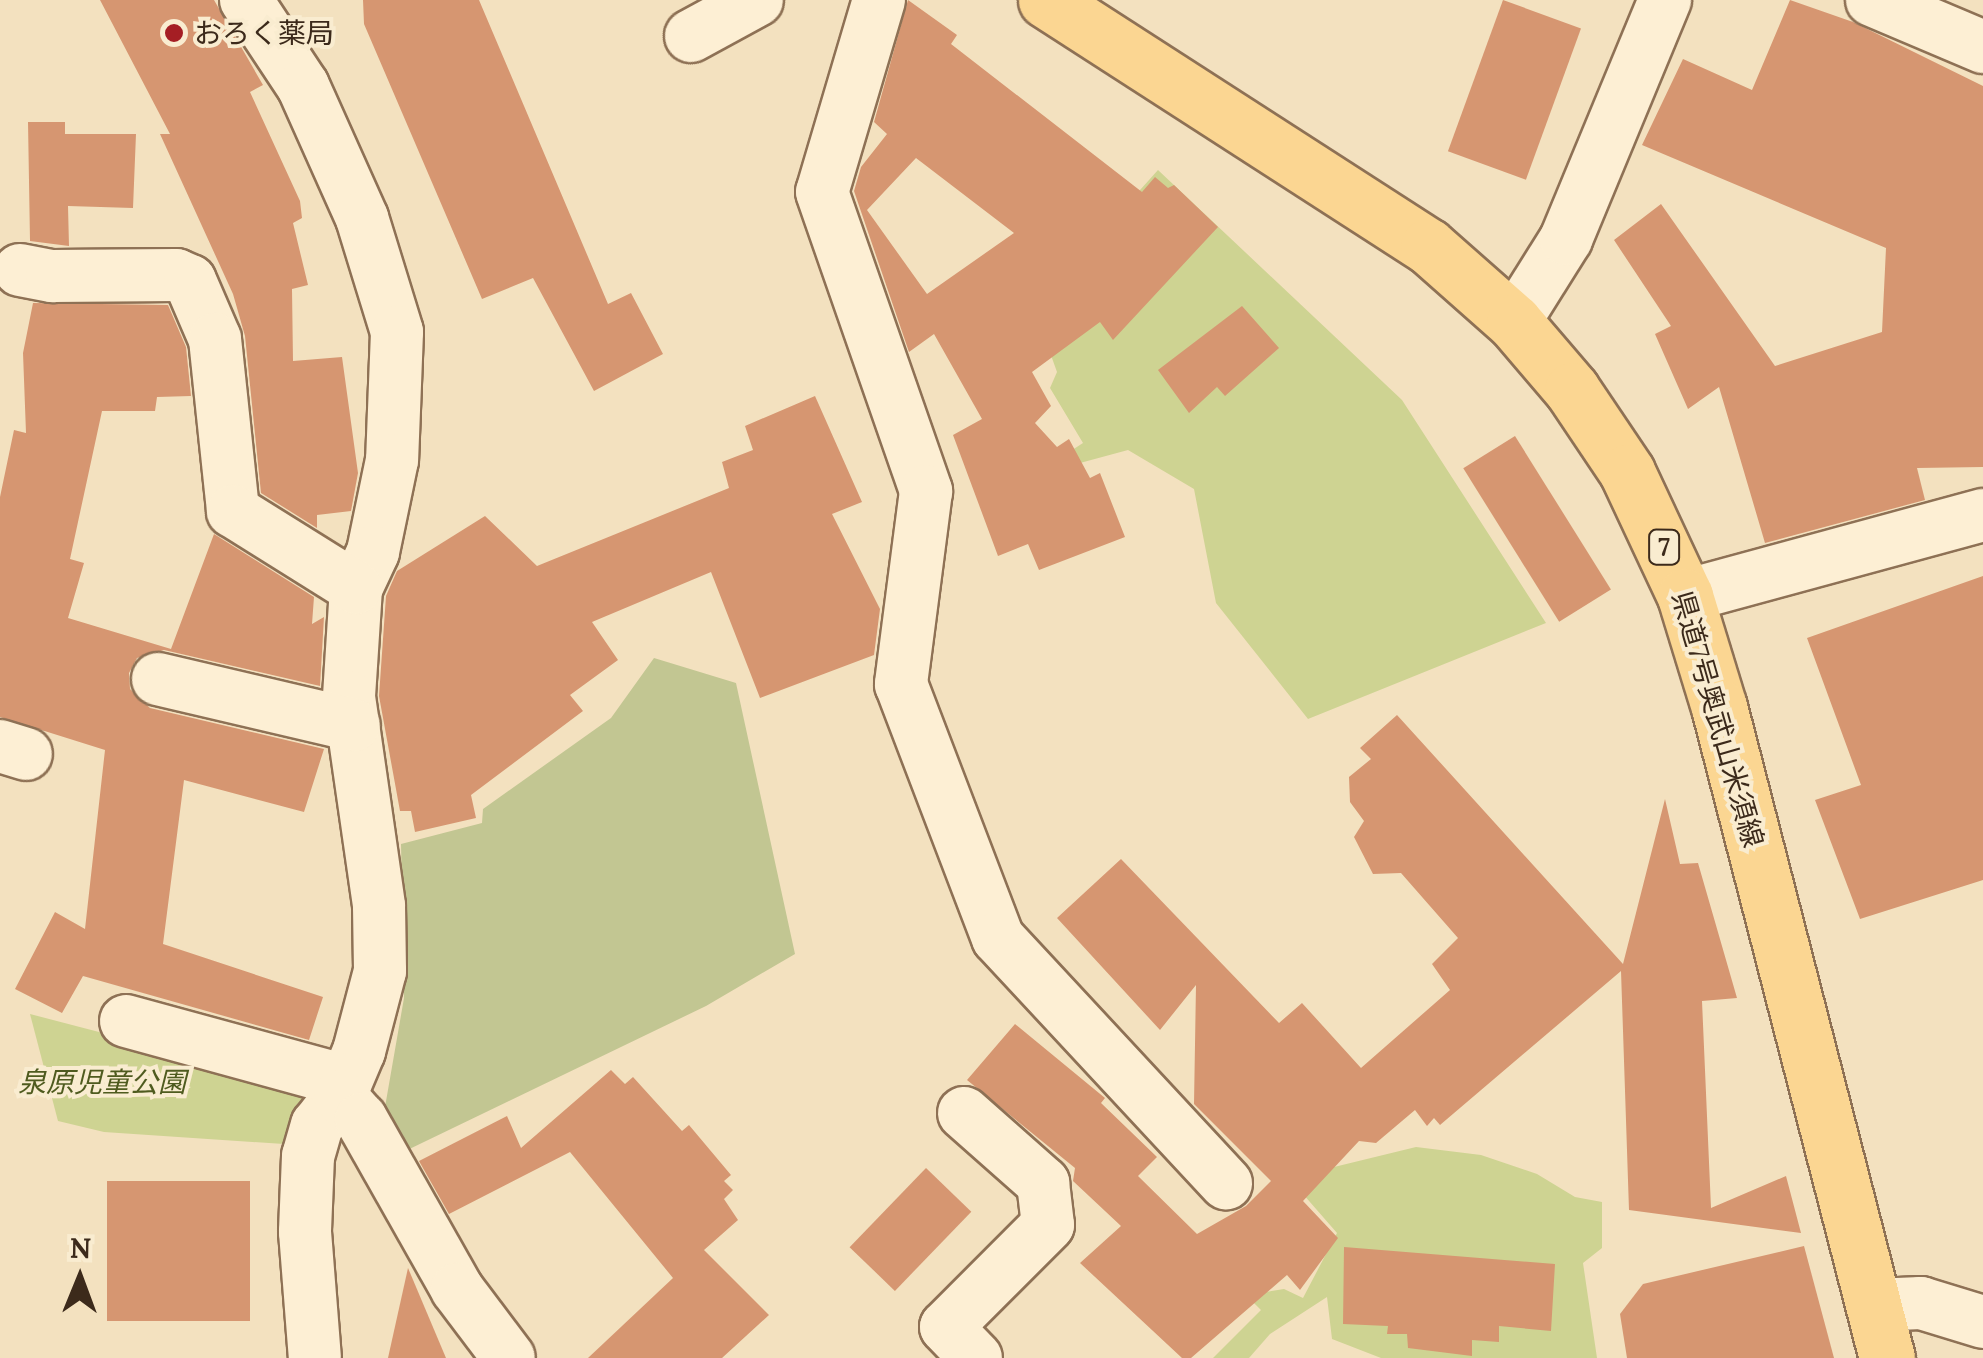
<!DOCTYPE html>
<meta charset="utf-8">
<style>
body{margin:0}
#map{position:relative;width:1983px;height:1358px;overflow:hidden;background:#f3e1bf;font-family:Lora,"Noto Sans JP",serif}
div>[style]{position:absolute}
.green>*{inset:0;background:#ced392}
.cemetery>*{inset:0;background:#c2c692}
.building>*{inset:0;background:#d69671;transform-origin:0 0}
.roads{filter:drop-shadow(2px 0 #8e7155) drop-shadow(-2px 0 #8e7155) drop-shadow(0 2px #8e7155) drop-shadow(0 -2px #8e7155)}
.minor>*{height:52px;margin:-26px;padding:0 26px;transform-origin:26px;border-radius:26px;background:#fdefd4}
.primary>*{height:55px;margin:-27.5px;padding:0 27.5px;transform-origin:27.5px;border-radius:27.5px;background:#fbd692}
.dots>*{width:28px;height:28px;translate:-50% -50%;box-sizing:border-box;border:5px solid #f9ecd0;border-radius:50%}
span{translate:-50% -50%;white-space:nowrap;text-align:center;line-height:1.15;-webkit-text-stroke:8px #f9ecd0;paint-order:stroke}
.shield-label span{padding:2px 8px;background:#f9ecd0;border:2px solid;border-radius:8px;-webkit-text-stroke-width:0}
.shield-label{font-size:25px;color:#3c2a1b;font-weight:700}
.poi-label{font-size:28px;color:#3c2a1b}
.left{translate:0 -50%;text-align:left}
.street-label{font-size:28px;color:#3c2a1b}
.park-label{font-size:28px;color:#4f5b1f;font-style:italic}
.north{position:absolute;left:30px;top:1228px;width:100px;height:100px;-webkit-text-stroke:8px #f9ecd0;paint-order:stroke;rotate:1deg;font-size:28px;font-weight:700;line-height:40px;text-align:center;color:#3c2a1b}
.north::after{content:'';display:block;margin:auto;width:35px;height:45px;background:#3c2a1b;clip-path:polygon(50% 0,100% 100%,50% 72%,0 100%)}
</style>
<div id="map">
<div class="green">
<i style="clip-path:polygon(1158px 170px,1402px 400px,1546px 623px,1308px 719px,1216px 603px,1194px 489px,1128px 450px,1032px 476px,1083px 443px,1050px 388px,1057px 372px,1034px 308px)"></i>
<i style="clip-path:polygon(30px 1014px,306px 1086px,284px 1144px,104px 1132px,58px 1121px)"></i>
<i style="clip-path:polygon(1416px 1147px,1481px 1155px,1537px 1174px,1575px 1197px,1602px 1202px,1602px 1248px,1583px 1263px,1597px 1358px,1381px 1358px,1332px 1339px,1327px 1297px,1270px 1334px,1249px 1358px,1213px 1358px,1261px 1310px,1246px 1295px,1284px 1289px,1303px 1298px,1337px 1233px,1289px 1178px)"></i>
</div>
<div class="cemetery">
<i style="clip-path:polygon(654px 658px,736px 683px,795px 954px,706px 1006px,397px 1155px,385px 1107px,404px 998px,401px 844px,482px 823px,483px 809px,611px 718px)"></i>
</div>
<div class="building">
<i style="clip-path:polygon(100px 0,214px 0,263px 85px,250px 92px,300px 201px,302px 218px,293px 223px,308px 285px,292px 289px,293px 361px,342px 357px,358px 473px,351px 511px,317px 515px,317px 528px,261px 493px,245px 336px,233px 294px,160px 134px,170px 134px)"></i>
<i style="clip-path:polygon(363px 0,479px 0,608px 304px,631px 293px,663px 354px,594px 391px,533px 278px,482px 299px,364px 24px)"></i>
<i style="clip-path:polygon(evenodd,908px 0,957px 35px,951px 44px,1142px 192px,1155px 177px,1168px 188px,1174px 185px,1218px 227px,1113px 340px,1100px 322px,1032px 372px,1051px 406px,1035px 423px,1057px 447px,1069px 439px,1090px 478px,1100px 473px,1125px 537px,1039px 570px,1028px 544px,998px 556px,953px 435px,982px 419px,934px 334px,909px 352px,854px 191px,861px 167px,887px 134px,874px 122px,908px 0,916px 158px,1014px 233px,927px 294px,867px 210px,916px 158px)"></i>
<i style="left:1503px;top:0;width:83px;height:161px;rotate:20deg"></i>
<i style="clip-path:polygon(1790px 0,1853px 22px,1983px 86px,1983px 467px,1917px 468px,1925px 500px,1765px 543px,1719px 387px,1688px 409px,1655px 334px,1671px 326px,1614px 240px,1661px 204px,1775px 366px,1882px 332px,1886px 248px,1642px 145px,1683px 59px,1752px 90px)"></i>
<i style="clip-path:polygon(28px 122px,65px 122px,65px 134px,136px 134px,133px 208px,68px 206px,69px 246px,30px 241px)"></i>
<i style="clip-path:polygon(33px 303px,168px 305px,186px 347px,191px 396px,157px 397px,155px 411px,102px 411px,70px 559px,84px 563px,68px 618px,171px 649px,214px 534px,314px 597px,312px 624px,324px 617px,320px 686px,164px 650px,137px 658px,129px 673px,130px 689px,150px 708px,324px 749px,304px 812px,184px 780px,163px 944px,323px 997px,309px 1040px,83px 976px,62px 1013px,15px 989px,55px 912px,85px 929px,105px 750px,0 717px,0 497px,14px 430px,26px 433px,23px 353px)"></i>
<i style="clip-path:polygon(1242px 306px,1279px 348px,1225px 396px,1217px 387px,1189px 413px,1158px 370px)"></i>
<i style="clip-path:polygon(815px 396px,862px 502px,832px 514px,880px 609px,874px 655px,760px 698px,711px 572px,592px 622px,618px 660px,570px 695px,583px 711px,471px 795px,476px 818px,415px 832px,411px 811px,400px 811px,379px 696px,386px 596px,397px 571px,485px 516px,537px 566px,729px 488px,722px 462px,753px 450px,745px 426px)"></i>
<i style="left:1515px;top:436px;width:181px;height:61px;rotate:58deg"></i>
<i style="clip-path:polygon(1983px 576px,1983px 880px,1860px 919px,1815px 800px,1861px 785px,1807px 638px)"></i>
<i style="clip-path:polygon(1397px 715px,1623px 964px,1665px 799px,1680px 864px,1698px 863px,1737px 998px,1702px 1001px,1711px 1208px,1786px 1176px,1801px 1233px,1629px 1210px,1621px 971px,1440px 1125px,1434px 1118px,1427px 1126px,1415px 1110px,1376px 1143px,1359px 1141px,1303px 1201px,1338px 1238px,1300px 1290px,1287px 1275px,1191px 1358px,1182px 1358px,1080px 1263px,1121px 1226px,1073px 1181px,1075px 1168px,967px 1080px,1015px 1024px,1105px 1098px,1101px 1103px,1157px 1157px,1138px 1176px,1197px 1234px,1246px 1206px,1271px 1181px,1194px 1104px,1196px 985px,1160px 1030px,1057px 918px,1121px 859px,1279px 1023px,1302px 1003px,1361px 1068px,1450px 990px,1432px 964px,1458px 938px,1401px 873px,1373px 874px,1354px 837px,1364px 821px,1350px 802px,1349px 777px,1371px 759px,1360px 748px)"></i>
<i style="clip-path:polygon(611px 1070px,625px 1084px,633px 1077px,682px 1131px,689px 1125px,731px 1175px,724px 1181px,733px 1190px,724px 1199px,738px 1220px,704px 1250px,769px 1315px,722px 1358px,588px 1358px,673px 1278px,570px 1152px,449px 1214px,419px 1161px,507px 1116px,521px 1148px)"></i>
<i style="left:926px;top:1168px;width:63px;height:110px;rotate:44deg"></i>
<i style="left:107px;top:1181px;width:143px;height:140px"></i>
<i style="clip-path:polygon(1804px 1246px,1834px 1358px,1627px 1358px,1620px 1314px,1643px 1284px)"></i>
<i style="clip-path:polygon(1344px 1247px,1555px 1264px,1551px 1331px,1499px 1326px,1499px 1342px,1472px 1340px,1472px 1356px,1408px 1348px,1407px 1334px,1387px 1334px,1388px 1326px,1343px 1324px)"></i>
<i style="clip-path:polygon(408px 1268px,446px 1358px,388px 1358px)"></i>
</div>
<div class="roads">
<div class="minor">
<i style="left:246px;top:0;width:103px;rotate:56.5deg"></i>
<i style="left:303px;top:86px;width:145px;rotate:65.9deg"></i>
<i style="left:362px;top:218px;width:119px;rotate:72.9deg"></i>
<i style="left:397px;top:332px;width:128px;rotate:92.2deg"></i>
<i style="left:392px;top:460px;width:94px;rotate:101.7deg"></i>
<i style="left:373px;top:552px;width:40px;rotate:115deg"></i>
<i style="left:356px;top:588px;width:109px;rotate:93.7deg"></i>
<i style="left:349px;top:697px;width:211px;rotate:81.8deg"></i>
<i style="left:379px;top:906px;width:65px;rotate:89.1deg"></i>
<i style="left:380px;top:971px;width:83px;rotate:104.7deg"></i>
<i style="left:359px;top:1051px;width:49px;rotate:112.9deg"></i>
<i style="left:340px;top:1096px;width:37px;rotate:128deg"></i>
<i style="left:317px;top:1125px;width:32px;rotate:106deg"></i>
<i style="left:308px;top:1156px;width:76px;rotate:92.3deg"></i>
<i style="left:305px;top:1232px;width:126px;rotate:85.5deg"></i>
<i style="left:879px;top:0;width:200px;rotate:106.5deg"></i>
<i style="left:822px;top:192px;width:317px;rotate:70.8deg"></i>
<i style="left:926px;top:491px;width:195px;rotate:97.4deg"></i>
<i style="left:901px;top:684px;width:272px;rotate:69.1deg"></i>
<i style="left:998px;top:938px;width:335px;rotate:47.1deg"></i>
<i style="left:1872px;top:0;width:121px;rotate:22.9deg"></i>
<i style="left:691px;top:36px;width:75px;rotate:-28.6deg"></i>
<i style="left:20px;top:270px;width:33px;rotate:11deg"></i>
<i style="left:52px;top:276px;width:124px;rotate:-0.5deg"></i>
<i style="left:176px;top:275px;width:15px;rotate:23deg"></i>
<i style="left:190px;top:281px;width:63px;rotate:66.7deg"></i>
<i style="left:215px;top:339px;width:173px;rotate:84deg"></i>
<i style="left:233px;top:511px;width:145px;rotate:32deg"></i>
<i style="left:1514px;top:322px;width:98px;rotate:-57.9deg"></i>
<i style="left:1566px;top:239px;width:259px;rotate:-67.5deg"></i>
<i style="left:1685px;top:596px;width:309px;rotate:-15.2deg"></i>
<i style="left:158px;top:679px;width:201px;rotate:13.2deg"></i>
<i style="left:0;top:746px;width:27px;rotate:17deg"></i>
<i style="left:126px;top:1021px;width:228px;rotate:15.3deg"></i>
<i style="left:340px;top:1096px;width:31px;rotate:48deg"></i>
<i style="left:361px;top:1119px;width:195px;rotate:60.5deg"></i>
<i style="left:457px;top:1289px;width:86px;rotate:53deg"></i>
<i style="left:964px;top:1113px;width:106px;rotate:41.5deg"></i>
<i style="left:1043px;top:1183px;width:42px;rotate:83.2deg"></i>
<i style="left:1048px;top:1225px;width:144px;rotate:135deg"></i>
<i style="left:946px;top:1327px;width:43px;rotate:45.9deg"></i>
<i style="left:1873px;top:1305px;width:48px;rotate:-2.4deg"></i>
<i style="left:1921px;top:1303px;width:65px;rotate:17deg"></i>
</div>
<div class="primary">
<i style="left:1046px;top:0;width:454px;rotate:32.8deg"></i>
<i style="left:1428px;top:246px;width:115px;rotate:41.5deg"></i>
<i style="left:1514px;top:322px;width:89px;rotate:49.5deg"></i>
<i style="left:1572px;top:390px;width:99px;rotate:56.1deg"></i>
<i style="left:1627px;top:472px;width:137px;rotate:64.9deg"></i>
<i style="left:1685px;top:596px;width:116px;rotate:73deg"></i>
<i style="left:1719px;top:707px;width:672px;rotate:75.53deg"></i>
</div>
</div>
<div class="dots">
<i style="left:174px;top:33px;background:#a51e24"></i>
</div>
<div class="shield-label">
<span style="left:1664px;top:547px">7</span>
</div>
<div class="poi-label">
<span class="left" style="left:194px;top:33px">おろく薬局</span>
</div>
<div class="street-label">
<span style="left:1718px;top:719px;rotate:74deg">県道7号奥武山米須線</span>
</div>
<div class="park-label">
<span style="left:102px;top:1082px">泉原児童公園</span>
</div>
<div class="north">N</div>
</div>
